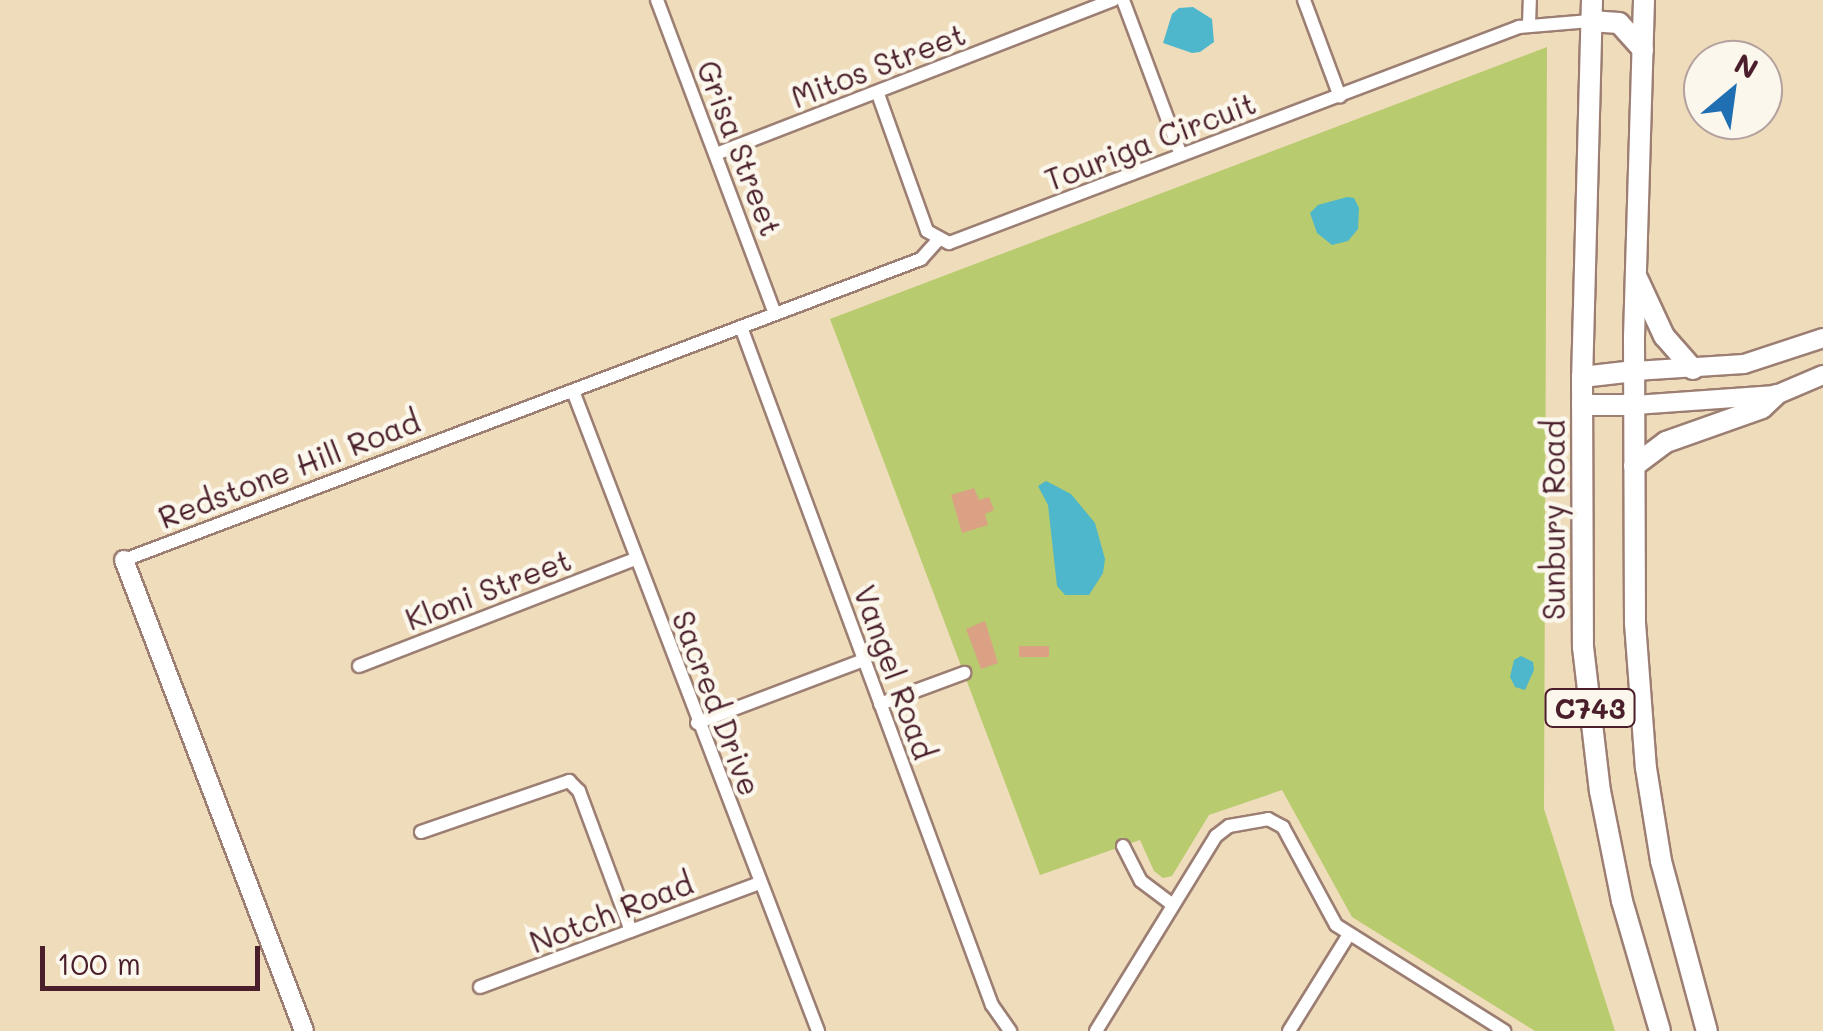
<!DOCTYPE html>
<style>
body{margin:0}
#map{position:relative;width:1823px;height:1031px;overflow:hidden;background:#efdcbb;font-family:Mali,sans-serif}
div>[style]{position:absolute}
.green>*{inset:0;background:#b8cb6e}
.water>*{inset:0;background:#4fb7cc}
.building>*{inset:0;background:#daa185;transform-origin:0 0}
.roads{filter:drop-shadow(2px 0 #9c7e73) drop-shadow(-2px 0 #9c7e73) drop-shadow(0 2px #9c7e73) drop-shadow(0 -2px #9c7e73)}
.street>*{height:12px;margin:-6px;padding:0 6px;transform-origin:6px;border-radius:6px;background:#fff}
.secondary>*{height:18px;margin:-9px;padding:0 9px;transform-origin:9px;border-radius:9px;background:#fff}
.primary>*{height:20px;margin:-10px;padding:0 10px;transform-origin:10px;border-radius:10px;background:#fff}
span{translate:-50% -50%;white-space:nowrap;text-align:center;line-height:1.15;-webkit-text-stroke:9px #fbf7ec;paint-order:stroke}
.shield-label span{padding:2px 8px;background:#fbf7ec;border:2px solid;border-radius:8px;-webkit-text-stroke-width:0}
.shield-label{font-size:28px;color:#4a1f2b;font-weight:700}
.street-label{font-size:30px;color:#4a1f2b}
.north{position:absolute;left:1683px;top:40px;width:100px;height:100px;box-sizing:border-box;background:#fbf7ec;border:2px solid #b4a19f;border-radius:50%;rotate:29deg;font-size:28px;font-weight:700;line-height:40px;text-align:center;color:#4a1f2b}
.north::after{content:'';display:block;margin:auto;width:35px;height:45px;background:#1f6fb2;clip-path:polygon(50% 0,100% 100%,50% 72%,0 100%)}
.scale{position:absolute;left:40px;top:946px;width:220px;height:45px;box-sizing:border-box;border:5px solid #4a1f2b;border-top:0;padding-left:12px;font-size:30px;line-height:35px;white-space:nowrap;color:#4a1f2b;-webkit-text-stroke:8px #fbf7ec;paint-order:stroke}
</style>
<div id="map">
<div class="green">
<i style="clip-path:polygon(1547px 47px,1544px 809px,1615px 1031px,1535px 1031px,1352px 917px,1282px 790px,1209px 815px,1172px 876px,1163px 878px,1154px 871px,1140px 840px,1040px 875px,830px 319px)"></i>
</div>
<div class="water">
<i style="clip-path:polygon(1193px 7px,1212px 19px,1214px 42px,1200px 52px,1192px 53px,1163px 43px,1172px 14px,1179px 8px)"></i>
<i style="clip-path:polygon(1347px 197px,1354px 198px,1359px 208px,1358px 229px,1348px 241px,1332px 245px,1317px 233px,1310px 213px,1318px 205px)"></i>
<i style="clip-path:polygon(1046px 481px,1071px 494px,1095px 523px,1105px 559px,1103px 573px,1089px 595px,1065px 595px,1057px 586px,1048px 505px,1038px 486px)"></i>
<i style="clip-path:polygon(1521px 656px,1533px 662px,1534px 670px,1525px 690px,1515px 687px,1510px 677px,1514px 660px)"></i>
</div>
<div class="building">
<i style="clip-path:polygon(974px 488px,979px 500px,989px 497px,994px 510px,985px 514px,988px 525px,962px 533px,951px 495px)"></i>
<i style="clip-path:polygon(985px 621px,998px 663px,981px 669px,966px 629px)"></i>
<i style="left:1049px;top:646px;width:11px;height:30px;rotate:90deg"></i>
</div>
<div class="roads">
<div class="street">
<i style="left:657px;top:0;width:335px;rotate:69.4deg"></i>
<i style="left:1123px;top:0;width:165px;rotate:69.5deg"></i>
<i style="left:1304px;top:0;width:103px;rotate:69.6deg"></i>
<i style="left:1529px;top:24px;width:24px;rotate:-88deg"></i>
<i style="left:878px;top:94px;width:145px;rotate:70.3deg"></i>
<i style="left:927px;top:231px;width:25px;rotate:29deg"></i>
<i style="left:949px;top:243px;width:610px;rotate:-20.75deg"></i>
<i style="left:1519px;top:27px;width:71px;rotate:-4.8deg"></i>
<i style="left:716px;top:154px;width:426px;rotate:-21.2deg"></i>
<i style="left:741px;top:327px;width:723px;rotate:69.69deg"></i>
<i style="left:992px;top:1005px;width:32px;rotate:55deg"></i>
<i style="left:573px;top:391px;width:685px;rotate:69.05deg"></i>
<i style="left:124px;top:560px;width:852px;rotate:-20.69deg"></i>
<i style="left:921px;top:259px;width:24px;rotate:-48deg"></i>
<i style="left:359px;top:666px;width:296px;rotate:-21.2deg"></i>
<i style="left:880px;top:704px;width:90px;rotate:-20.3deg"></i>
<i style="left:697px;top:723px;width:178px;rotate:-20.7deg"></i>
<i style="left:421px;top:832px;width:157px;rotate:-19deg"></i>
<i style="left:569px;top:781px;width:14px;rotate:45deg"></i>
<i style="left:579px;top:791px;width:149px;rotate:69.6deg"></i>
<i style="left:1123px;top:846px;width:39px;rotate:63deg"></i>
<i style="left:1141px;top:881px;width:40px;rotate:37deg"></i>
<i style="left:480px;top:987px;width:299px;rotate:-20.4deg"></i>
<i style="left:1096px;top:1031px;width:229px;rotate:-58.4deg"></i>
<i style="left:1216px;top:836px;width:16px;rotate:-38deg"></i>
<i style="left:1229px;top:826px;width:40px;rotate:-10deg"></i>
<i style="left:1268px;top:819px;width:17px;rotate:28deg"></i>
<i style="left:1283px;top:827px;width:111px;rotate:61.6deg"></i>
<i style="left:1336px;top:925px;width:199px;rotate:32.2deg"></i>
<i style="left:1289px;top:1031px;width:112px;rotate:-58.2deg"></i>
</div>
<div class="secondary">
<i style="left:1635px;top:371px;width:109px;rotate:-3.7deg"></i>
<i style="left:1744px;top:364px;width:83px;rotate:-18.2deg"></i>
<i style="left:1635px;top:405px;width:141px;rotate:-4.1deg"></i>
<i style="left:1776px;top:395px;width:51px;rotate:-23.1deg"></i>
<i style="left:124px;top:560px;width:504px;rotate:69.08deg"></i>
</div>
<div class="primary">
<i style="left:1592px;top:0;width:377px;rotate:91.5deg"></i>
<i style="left:1582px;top:377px;width:270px;rotate:89.8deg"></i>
<i style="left:1583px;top:647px;width:145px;rotate:83.3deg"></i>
<i style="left:1600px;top:791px;width:112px;rotate:78.7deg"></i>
<i style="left:1622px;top:901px;width:135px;rotate:73.7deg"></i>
<i style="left:1644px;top:0;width:338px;rotate:91.7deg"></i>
<i style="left:1634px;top:338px;width:285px;rotate:89.8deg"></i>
<i style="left:1635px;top:623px;width:145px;rotate:85.7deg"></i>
<i style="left:1646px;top:768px;width:94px;rotate:80.8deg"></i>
<i style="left:1661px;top:861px;width:176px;rotate:74.9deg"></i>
<i style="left:1590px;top:21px;width:29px;rotate:4deg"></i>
<i style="left:1619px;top:23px;width:36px;rotate:48deg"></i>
<i style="left:1638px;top:280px;width:62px;rotate:65.1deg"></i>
<i style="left:1664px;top:336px;width:44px;rotate:48.7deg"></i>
<i style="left:1582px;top:377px;width:53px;rotate:-6.5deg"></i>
<i style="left:1582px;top:405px;width:53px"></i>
<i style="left:1634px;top:466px;width:40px;rotate:-37deg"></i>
<i style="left:1666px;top:442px;width:102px;rotate:-19.5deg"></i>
<i style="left:1762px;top:408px;width:19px;rotate:-43deg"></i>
</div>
</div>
<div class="shield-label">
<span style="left:1590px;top:708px">C743</span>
</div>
<div class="street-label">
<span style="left:878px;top:65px;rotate:-21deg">Mitos Street</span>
<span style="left:1150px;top:141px;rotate:-21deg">Touriga Circuit</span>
<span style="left:740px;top:148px;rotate:69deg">Grisa Street</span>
<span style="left:289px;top:469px;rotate:-21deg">Redstone Hill Road</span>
<span style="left:1553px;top:520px;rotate:-90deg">Sunbury Road</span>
<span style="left:488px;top:589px;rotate:-21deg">Kloni Street</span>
<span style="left:895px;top:672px;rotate:70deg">Vangel Road</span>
<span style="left:717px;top:703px;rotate:69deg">Sacred Drive</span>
<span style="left:611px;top:912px;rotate:-21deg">Notch Road</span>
</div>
<div class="north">N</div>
<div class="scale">100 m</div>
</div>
